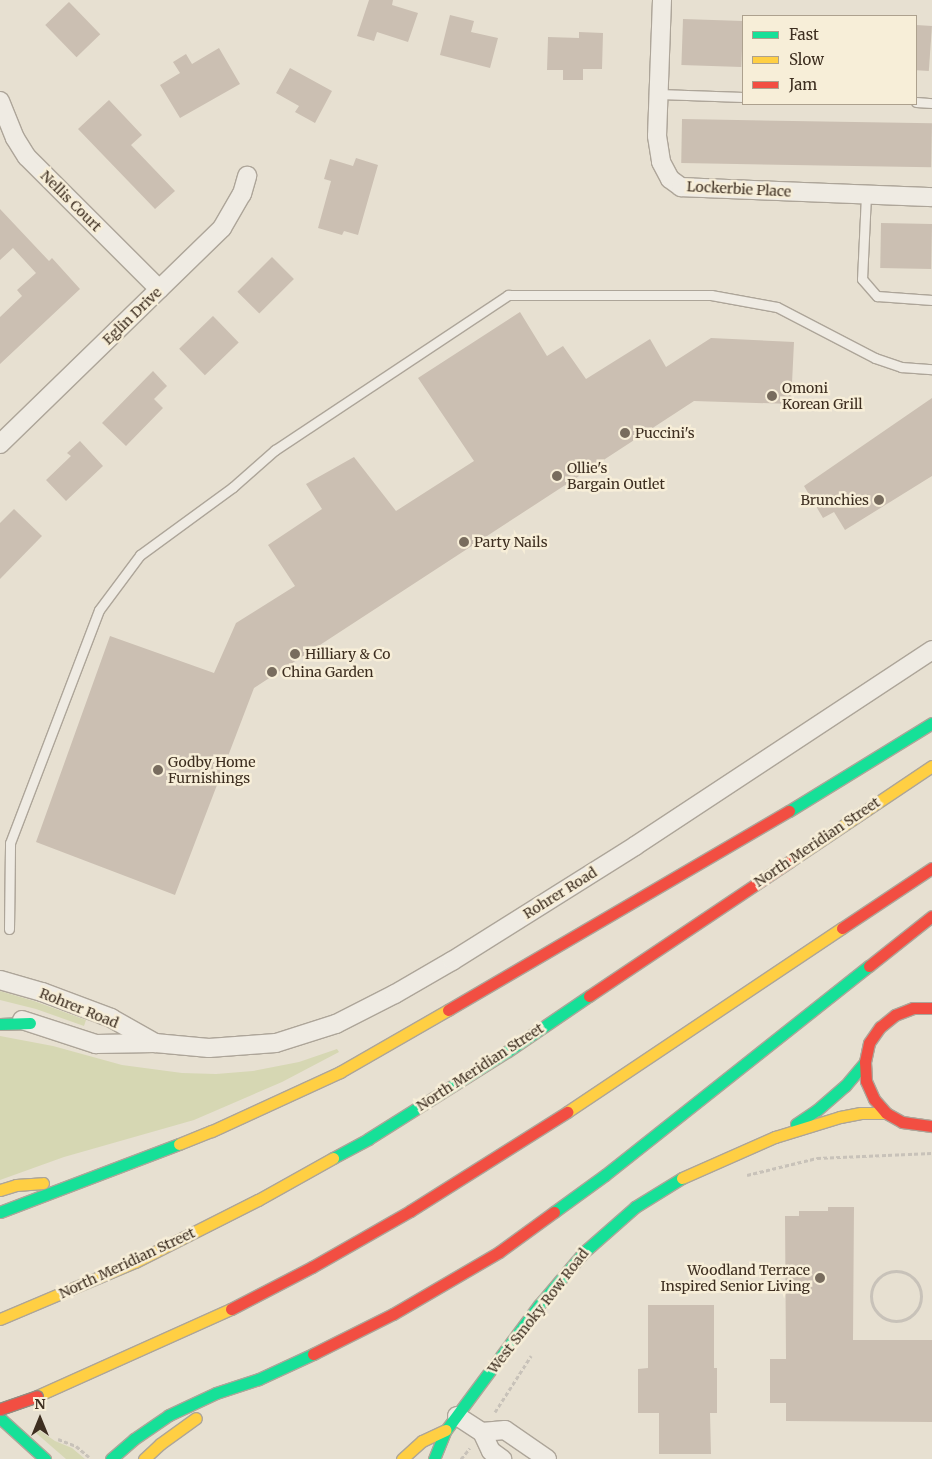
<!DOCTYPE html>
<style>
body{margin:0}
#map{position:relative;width:932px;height:1459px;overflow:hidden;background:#e7e0d1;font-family:Merriweather,serif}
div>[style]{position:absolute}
.green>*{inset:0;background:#d6d7b3}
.building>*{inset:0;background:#cbbfb2;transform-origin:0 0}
.path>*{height:3px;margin-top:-1.5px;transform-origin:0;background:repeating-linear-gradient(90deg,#c8c2b9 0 4px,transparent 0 6.5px)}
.path>.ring{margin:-1.5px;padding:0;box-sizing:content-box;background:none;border:3px solid #c8c2b9;border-radius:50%}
.roads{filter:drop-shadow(1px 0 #ada599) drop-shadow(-1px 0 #ada599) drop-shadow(0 1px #ada599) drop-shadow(0 -1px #ada599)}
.lane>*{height:9px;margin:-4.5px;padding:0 4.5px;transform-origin:4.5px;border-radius:4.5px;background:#efebe3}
.street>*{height:18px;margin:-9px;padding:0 9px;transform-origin:9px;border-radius:9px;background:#efebe3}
.fast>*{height:11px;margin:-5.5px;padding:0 5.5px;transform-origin:5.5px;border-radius:5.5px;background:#16e098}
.slow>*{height:11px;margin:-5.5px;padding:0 5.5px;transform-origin:5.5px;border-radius:5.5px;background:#ffcf43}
.jam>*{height:11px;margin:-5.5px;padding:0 5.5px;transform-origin:5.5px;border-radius:5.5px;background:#f24e42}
.bridges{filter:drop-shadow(1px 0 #928b80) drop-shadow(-1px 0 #928b80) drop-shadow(0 1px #928b80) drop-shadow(0 -1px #928b80)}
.jam-bridge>*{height:11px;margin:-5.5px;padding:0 5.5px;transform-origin:5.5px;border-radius:5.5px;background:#f24e42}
.dots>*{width:14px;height:14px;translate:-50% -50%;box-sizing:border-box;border:2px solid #f7eed8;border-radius:50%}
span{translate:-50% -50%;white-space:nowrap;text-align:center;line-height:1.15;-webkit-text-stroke:5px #f7eed8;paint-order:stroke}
.street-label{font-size:14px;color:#3d2e20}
.poi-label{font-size:14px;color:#3d2e20}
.left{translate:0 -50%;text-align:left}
.right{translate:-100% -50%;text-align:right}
.legend{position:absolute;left:742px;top:15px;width:175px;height:90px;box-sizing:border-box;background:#f7eed8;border:1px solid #ada18e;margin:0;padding:6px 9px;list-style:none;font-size:15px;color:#3d2e20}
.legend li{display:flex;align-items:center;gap:10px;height:25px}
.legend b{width:25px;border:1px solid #ada18e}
.north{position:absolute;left:15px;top:1394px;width:50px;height:50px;-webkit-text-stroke:4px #f7eed8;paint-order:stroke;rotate:0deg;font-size:14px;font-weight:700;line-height:20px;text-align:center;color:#3d2e20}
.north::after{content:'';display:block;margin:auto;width:18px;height:22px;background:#3d2e20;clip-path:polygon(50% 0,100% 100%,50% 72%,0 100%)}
</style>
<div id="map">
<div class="green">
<i style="clip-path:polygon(0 991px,34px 1001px,86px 1020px,84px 1026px,36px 1009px,0 1000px)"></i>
<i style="clip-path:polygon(0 1036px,53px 1046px,122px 1065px,182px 1073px,216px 1074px,253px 1071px,299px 1062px,337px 1049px,339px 1052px,282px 1082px,194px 1120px,64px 1157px,0 1180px)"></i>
<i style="clip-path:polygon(39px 1430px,55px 1441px,72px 1448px,85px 1459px,66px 1459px,36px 1433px)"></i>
</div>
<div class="building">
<i style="clip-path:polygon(369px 0,393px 0,392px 5px,418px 13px,408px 42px,377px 32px,374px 41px,357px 36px)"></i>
<i style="left:69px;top:2px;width:45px;height:33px;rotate:46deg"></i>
<i style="clip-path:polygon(450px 15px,474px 21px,471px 32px,498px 38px,490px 68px,440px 55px)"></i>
<i style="left:683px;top:19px;width:60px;height:46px;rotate:2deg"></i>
<i style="left:916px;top:25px;width:16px;height:45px;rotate:4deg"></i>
<i style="clip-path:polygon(579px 32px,603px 33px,602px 69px,583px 69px,583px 80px,563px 80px,563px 70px,547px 70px,548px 37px,579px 38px)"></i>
<i style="clip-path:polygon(219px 48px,240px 84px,180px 118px,160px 85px,180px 73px,173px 62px,186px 54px,192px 64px)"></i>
<i style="clip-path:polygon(290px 68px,332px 91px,315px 123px,295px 112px,299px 106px,276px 93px)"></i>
<i style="clip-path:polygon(109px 100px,142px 135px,131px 145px,175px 191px,155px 209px,78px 129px)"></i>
<i style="left:682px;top:119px;width:250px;height:44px;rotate:1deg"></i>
<i style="clip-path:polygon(356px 158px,378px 165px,358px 235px,344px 231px,342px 235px,318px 228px,331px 181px,324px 179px,330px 159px,353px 166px)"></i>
<i style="clip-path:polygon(0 209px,49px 261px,52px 258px,80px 289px,0 364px,0 317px,22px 296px,17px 290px,36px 273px,13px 248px,0 260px)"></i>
<i style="left:881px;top:223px;width:51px;height:45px;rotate:1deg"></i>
<i style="left:272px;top:257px;width:31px;height:49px;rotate:45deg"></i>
<i style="clip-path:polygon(520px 312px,547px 356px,563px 346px,586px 379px,650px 339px,666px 367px,711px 338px,794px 342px,791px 404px,694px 401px,254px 688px,175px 895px,36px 842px,110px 636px,214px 673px,236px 623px,295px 586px,268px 545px,322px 509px,306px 484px,354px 457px,396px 511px,474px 461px,418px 378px)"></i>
<i style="left:213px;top:316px;width:37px;height:47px;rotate:46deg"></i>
<i style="clip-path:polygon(153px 371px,167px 386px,154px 399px,163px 408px,126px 446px,102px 423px)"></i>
<i style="clip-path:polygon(932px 398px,932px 476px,845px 530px,834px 512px,823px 518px,804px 486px)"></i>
<i style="clip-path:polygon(80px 441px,103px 466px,66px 501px,46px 480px,71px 456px,67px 453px)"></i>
<i style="clip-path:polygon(14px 509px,42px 536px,0 579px,0 523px)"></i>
<i style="clip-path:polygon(828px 1207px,854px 1207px,853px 1340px,932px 1340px,932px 1422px,786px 1421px,786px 1403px,770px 1403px,770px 1359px,786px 1359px,785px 1216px,799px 1216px,799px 1211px,828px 1211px)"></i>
<i style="clip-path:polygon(648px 1305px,714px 1305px,714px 1368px,717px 1368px,717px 1413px,710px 1413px,711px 1454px,659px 1454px,659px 1413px,638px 1413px,638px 1369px,648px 1368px)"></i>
</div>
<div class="path">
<i style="left:747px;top:1175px;width:72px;rotate:-13.7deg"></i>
<i style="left:817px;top:1158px;width:115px;rotate:-2.5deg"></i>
<i class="ring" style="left:871px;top:1271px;width:47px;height:47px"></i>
<i style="left:495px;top:1412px;width:67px;rotate:-57.3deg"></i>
<i style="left:58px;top:1439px;width:19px;rotate:21deg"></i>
<i style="left:76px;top:1446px;width:17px;rotate:40deg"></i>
<i style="left:461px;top:1459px;width:14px;rotate:-51deg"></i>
</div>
<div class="roads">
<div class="lane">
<i style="left:659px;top:94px;width:84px;rotate:2deg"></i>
<i style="left:916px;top:102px;width:16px;rotate:4deg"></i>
<i style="left:866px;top:195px;width:84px;rotate:92.7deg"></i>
<i style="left:862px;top:279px;width:23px;rotate:49deg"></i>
<i style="left:877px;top:296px;width:55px;rotate:4.2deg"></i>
<i style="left:9px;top:929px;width:86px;rotate:-89.3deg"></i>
<i style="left:10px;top:843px;width:249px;rotate:-69.1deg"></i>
<i style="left:99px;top:610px;width:69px;rotate:-53.3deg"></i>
<i style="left:140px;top:555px;width:115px;rotate:-36.2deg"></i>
<i style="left:233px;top:487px;width:56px;rotate:-41.4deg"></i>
<i style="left:275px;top:450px;width:280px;rotate:-33.6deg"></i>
<i style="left:508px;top:295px;width:203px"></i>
<i style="left:711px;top:295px;width:67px;rotate:10.3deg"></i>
<i style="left:777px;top:307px;width:110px;rotate:27.5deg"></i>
<i style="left:875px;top:358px;width:28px;rotate:19deg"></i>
<i style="left:901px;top:367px;width:31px;rotate:4deg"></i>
</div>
<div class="street">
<i style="left:662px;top:0;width:136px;rotate:92.1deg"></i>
<i style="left:657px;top:136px;width:26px;rotate:81deg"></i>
<i style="left:661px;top:162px;width:19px;rotate:62deg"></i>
<i style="left:670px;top:179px;width:14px;rotate:36deg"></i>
<i style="left:681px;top:187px;width:251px;rotate:2.3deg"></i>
<i style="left:0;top:101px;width:40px;rotate:68deg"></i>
<i style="left:15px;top:138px;width:22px;rotate:58deg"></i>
<i style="left:27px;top:157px;width:187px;rotate:45deg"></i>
<i style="left:0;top:444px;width:310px;rotate:-44.2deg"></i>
<i style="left:222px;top:228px;width:39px;rotate:-60deg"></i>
<i style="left:242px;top:194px;width:19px;rotate:-74deg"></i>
<i style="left:0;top:980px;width:44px;rotate:15.9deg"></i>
<i style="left:42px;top:992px;width:74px;rotate:20.6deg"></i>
<i style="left:111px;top:1018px;width:51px;rotate:29.6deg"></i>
<i style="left:22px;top:1020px;width:78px;rotate:18deg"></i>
<i style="left:96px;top:1044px;width:59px;rotate:-1deg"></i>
<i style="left:155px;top:1043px;width:54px;rotate:5.3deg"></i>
<i style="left:209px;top:1048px;width:67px;rotate:-4.3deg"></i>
<i style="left:276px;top:1043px;width:63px;rotate:-17.6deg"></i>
<i style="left:336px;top:1024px;width:66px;rotate:-27deg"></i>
<i style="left:395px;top:994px;width:66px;rotate:-30.1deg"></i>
<i style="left:452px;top:961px;width:216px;rotate:-32.1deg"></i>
<i style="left:635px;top:846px;width:356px;rotate:-33.4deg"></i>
<i style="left:457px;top:1416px;width:30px;rotate:33deg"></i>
<i style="left:482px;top:1432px;width:21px;rotate:65deg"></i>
<i style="left:491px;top:1451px;width:14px;rotate:36deg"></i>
<i style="left:482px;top:1432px;width:23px;rotate:-5deg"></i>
<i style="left:505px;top:1430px;width:51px;rotate:34.6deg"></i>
</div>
<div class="fast">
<i style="left:789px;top:811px;width:168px;rotate:-31.6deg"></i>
<i style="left:0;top:1024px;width:30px;rotate:-2deg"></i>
<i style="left:796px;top:1124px;width:25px;rotate:-34deg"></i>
<i style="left:817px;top:1110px;width:37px;rotate:-41deg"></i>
<i style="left:845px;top:1086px;width:31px;rotate:-50deg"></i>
<i style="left:333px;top:1158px;width:40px;rotate:-28deg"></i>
<i style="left:368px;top:1139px;width:165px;rotate:-32.2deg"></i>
<i style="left:508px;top:1051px;width:98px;rotate:-34.2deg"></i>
<i style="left:0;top:1212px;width:191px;rotate:-20.8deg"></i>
<i style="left:554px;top:1212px;width:63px;rotate:-36deg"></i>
<i style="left:605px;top:1175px;width:337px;rotate:-38.4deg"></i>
<i style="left:0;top:1418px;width:61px;rotate:42.3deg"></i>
<i style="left:111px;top:1459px;width:30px;rotate:-41deg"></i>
<i style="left:134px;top:1439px;width:42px;rotate:-34.4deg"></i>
<i style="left:169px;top:1415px;width:52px;rotate:-25.1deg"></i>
<i style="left:216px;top:1393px;width:45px;rotate:-18deg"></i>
<i style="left:259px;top:1379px;width:60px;rotate:-24.8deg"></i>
<i style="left:434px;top:1459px;width:31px;rotate:-68deg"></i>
<i style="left:446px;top:1430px;width:156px;rotate:-53.4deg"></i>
<i style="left:539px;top:1305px;width:70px;rotate:-49.7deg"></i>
<i style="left:584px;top:1252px;width:68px;rotate:-41.4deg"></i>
<i style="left:635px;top:1207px;width:55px;rotate:-31.7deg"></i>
</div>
<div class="slow">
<i style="left:789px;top:862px;width:172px;rotate:-33.9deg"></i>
<i style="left:567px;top:1112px;width:331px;rotate:-33.8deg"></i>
<i style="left:179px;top:1144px;width:35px;rotate:-22deg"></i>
<i style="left:212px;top:1131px;width:141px;rotate:-24.7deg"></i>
<i style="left:340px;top:1072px;width:125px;rotate:-29.9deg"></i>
<i style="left:682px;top:1178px;width:102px;rotate:-23.8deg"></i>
<i style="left:775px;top:1137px;width:68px;rotate:-17.1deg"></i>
<i style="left:840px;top:1117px;width:21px;rotate:-11deg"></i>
<i style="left:861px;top:1113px;width:25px"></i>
<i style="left:0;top:1190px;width:17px;rotate:-17deg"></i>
<i style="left:16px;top:1185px;width:27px;rotate:-4deg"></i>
<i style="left:0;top:1319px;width:147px;rotate:-22.9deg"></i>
<i style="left:135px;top:1262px;width:138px;rotate:-26.8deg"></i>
<i style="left:258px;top:1200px;width:86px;rotate:-29.2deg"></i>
<i style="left:37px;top:1396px;width:213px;rotate:-24.2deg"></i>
<i style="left:144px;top:1459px;width:22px;rotate:-43deg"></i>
<i style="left:160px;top:1444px;width:44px;rotate:-35.8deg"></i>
<i style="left:402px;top:1459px;width:27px;rotate:-42deg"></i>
<i style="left:422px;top:1441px;width:26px;rotate:-25deg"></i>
</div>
<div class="jam">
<i style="left:842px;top:928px;width:108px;rotate:-33.7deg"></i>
<i style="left:869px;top:966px;width:80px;rotate:-38.4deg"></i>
<i style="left:589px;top:996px;width:241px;rotate:-33.8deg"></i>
<i style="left:932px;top:1008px;width:19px;rotate:180deg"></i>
<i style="left:913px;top:1008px;width:19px;rotate:159deg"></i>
<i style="left:895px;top:1015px;width:19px;rotate:141deg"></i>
<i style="left:880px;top:1027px;width:19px;rotate:125deg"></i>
<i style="left:869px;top:1043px;width:19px;rotate:102deg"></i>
<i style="left:865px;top:1062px;width:19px;rotate:87deg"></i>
<i style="left:866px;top:1081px;width:20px;rotate:66deg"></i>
<i style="left:874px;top:1099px;width:18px;rotate:49deg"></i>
<i style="left:886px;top:1113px;width:18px;rotate:29deg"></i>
<i style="left:902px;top:1122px;width:30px;rotate:8deg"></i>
<i style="left:448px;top:1010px;width:395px;rotate:-30.3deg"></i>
<i style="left:231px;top:1309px;width:91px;rotate:-27.4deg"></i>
<i style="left:312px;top:1267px;width:113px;rotate:-29.7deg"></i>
<i style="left:410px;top:1211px;width:186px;rotate:-32.2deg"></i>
<i style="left:313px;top:1354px;width:89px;rotate:-26.6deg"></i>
<i style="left:393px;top:1314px;width:123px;rotate:-30.3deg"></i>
<i style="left:499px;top:1252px;width:68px;rotate:-36deg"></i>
</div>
</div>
<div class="bridges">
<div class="jam-bridge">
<i style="left:0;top:1409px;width:39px;rotate:-19deg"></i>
</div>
</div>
<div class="dots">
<i style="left:772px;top:396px;background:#786c5e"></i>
<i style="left:625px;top:433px;background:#786c5e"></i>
<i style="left:557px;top:476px;background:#786c5e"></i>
<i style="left:879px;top:500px;background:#786c5e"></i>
<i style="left:464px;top:542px;background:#786c5e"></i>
<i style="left:295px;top:654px;background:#786c5e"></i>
<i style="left:272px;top:672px;background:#786c5e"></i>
<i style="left:158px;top:770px;background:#786c5e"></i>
<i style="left:820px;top:1278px;background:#786c5e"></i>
</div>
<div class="street-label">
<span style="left:739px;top:189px;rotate:3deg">Lockerbie Place</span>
<span style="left:71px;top:201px;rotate:45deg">Nellis Court</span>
<span style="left:132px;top:316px;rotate:-44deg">Eglin Drive</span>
<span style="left:817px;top:842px;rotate:-34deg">North Meridian Street</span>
<span style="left:560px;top:893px;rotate:-32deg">Rohrer Road</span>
<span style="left:79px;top:1008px;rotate:22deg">Rohrer Road</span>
<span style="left:480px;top:1067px;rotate:-33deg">North Meridian Street</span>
<span style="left:127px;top:1263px;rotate:-25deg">North Meridian Street</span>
<span style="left:538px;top:1311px;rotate:-52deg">West Smoky Row Road</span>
</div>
<div class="poi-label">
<span class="left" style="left:782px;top:396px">Omoni<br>Korean Grill</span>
<span class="left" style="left:635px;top:433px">Puccini's</span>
<span class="left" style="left:567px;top:476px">Ollie's<br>Bargain Outlet</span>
<span class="right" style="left:869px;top:500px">Brunchies</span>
<span class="left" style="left:474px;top:542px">Party Nails</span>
<span class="left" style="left:305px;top:654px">Hilliary &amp; Co</span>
<span class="left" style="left:282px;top:672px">China Garden</span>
<span class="left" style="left:168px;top:770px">Godby Home<br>Furnishings</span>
<span class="right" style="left:810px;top:1278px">Woodland Terrace<br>Inspired Senior Living</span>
</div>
<ul class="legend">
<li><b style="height:6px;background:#16e098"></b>Fast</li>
<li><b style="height:6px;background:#ffcf43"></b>Slow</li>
<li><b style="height:6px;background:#f24e42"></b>Jam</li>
</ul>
<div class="north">N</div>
</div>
